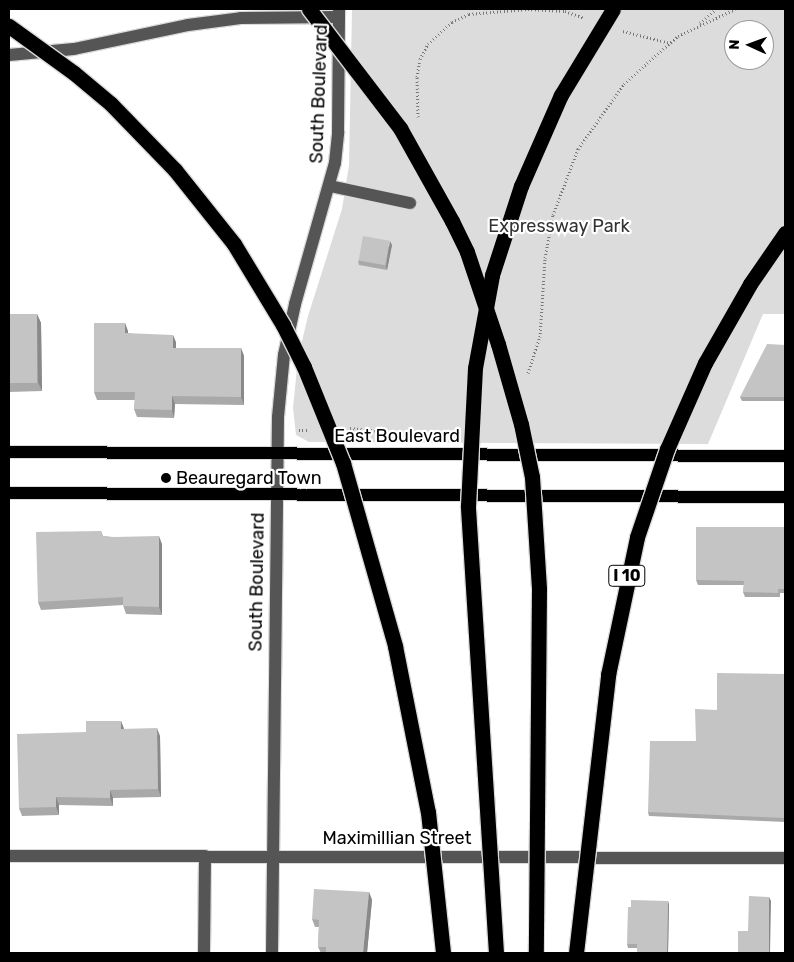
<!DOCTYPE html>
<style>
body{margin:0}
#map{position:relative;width:794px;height:962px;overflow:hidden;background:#fff;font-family:Rubik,sans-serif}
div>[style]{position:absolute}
.green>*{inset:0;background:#dcdcdc}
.path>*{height:3px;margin-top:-1.5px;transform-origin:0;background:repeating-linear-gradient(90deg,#777 0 1px,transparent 0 3.5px)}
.roads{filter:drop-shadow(1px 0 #dbdbdb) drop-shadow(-1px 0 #dbdbdb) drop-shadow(0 1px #dbdbdb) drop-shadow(0 -1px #dbdbdb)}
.minor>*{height:12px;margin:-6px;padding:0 6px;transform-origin:6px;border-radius:6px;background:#555}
.major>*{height:12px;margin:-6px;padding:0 6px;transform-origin:6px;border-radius:6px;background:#000}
.bridges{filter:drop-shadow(1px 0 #dbdbdb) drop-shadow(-1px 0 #dbdbdb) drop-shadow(0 1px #dbdbdb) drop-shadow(0 -1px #dbdbdb)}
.highway-bridge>*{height:15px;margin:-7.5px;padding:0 7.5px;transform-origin:7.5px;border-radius:7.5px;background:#000}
.wall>*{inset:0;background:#a9a9a9}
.shaded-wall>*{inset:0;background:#898989}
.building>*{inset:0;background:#c4c4c4;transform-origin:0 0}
.dots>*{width:14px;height:14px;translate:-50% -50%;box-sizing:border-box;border:2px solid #fff;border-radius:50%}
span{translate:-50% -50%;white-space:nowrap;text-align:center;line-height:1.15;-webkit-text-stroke:4.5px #fff;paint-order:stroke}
.shield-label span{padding:1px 4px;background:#fff;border:1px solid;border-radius:4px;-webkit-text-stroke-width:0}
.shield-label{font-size:16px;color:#000;font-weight:700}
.street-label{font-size:18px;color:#000}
.park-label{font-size:18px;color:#333}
.poi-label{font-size:18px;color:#000}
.left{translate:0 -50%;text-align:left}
.frame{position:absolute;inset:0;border:10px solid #000;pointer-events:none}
.north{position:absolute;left:724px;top:20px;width:50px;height:50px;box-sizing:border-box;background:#fff;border:1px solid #999;border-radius:50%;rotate:272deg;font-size:14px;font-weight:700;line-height:20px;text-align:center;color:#000}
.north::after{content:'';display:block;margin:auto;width:18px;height:22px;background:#000;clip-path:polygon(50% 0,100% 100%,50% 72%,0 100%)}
</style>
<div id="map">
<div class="green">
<i style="clip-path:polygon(evenodd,352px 9px,785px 9px,785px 314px,763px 314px,708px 444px,309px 442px,296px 435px,293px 408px,298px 358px,308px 316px,342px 209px,349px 165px,352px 9px,734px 30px,764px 30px,764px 60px,734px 60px,734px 30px)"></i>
</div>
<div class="path">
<i style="left:700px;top:23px;width:21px;rotate:-41deg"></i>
<i style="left:623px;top:31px;width:49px;rotate:14.3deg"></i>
<i style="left:418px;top:117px;width:40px;rotate:-91.4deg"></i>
<i style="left:417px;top:77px;width:18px;rotate:-81deg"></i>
<i style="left:420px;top:59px;width:17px;rotate:-62deg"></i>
<i style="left:428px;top:44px;width:33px;rotate:-43deg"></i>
<i style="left:452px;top:22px;width:19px;rotate:-25deg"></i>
<i style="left:469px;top:14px;width:59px;rotate:-4.8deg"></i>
<i style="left:528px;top:9px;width:37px;rotate:3deg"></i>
<i style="left:565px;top:11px;width:20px;rotate:20deg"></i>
<i style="left:528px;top:373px;width:38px;rotate:-72deg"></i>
<i style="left:540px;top:337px;width:79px;rotate:-86.4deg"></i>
<i style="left:545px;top:258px;width:44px;rotate:-79.5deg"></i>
<i style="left:553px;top:215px;width:71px;rotate:-69.3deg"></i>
<i style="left:578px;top:149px;width:80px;rotate:-54.7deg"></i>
<i style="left:624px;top:84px;width:31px;rotate:-42deg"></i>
<i style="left:647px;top:63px;width:41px;rotate:-41.1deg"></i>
<i style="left:678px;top:36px;width:63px;rotate:-25.3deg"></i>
<i style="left:350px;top:428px;width:49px;rotate:5.8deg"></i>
<i style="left:299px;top:430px;width:10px"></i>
<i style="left:435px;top:433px;width:16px;rotate:-7deg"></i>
</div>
<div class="roads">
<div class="minor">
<i style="left:9px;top:55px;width:65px;rotate:-5.3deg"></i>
<i style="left:74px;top:49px;width:116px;rotate:-11.9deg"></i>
<i style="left:188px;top:25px;width:53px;rotate:-7.5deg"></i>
<i style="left:241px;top:18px;width:98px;rotate:-0.6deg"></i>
<i style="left:330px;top:186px;width:82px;rotate:12deg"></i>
<i style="left:9px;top:856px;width:776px;rotate:0.15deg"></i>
<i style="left:204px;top:953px;width:97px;rotate:-89.4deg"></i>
<i style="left:272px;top:953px;width:536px;rotate:-89.36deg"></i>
<i style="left:278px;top:417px;width:62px;rotate:-84.5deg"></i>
<i style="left:284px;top:355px;width:52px;rotate:-77.8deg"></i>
<i style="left:295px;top:304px;width:147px;rotate:-74.2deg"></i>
<i style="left:335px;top:163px;width:31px;rotate:-84deg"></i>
<i style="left:338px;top:132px;width:123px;rotate:-89.5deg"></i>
</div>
<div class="major">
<i style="left:9px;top:452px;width:776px;rotate:0.3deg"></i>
<i style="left:9px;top:493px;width:776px;rotate:0.3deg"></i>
</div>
</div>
<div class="bridges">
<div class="highway-bridge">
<i style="left:309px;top:9px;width:150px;rotate:52.6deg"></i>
<i style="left:400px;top:128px;width:107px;rotate:60.8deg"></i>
<i style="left:452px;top:221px;width:34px;rotate:64deg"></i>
<i style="left:467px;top:252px;width:97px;rotate:71.4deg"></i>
<i style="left:498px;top:344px;width:83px;rotate:74deg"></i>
<i style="left:521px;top:424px;width:54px;rotate:78.3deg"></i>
<i style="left:532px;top:477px;width:112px;rotate:86.4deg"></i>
<i style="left:539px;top:589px;width:364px;rotate:90.5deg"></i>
<i style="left:9px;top:26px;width:80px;rotate:35.9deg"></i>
<i style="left:74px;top:73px;width:48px;rotate:40deg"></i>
<i style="left:111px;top:104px;width:92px;rotate:45.9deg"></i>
<i style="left:175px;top:170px;width:95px;rotate:51.4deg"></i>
<i style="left:234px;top:244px;width:95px;rotate:58.8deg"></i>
<i style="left:283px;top:325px;width:47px;rotate:63.4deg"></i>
<i style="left:304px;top:367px;width:104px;rotate:67.9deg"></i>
<i style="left:343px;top:463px;width:190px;rotate:74.1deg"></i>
<i style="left:395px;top:646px;width:169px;rotate:78.8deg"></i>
<i style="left:428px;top:812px;width:142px;rotate:83.9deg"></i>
<i style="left:496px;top:953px;width:448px;rotate:-93.6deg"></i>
<i style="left:468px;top:506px;width:138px;rotate:-87.1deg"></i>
<i style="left:475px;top:368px;width:95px;rotate:-79.6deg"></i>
<i style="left:492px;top:275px;width:94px;rotate:-72deg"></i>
<i style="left:521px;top:186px;width:99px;rotate:-66.3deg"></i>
<i style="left:561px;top:95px;width:100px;rotate:-58.8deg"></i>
<i style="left:576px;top:953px;width:280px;rotate:-83.4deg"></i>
<i style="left:608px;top:675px;width:141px;rotate:-78.1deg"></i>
<i style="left:637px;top:537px;width:93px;rotate:-71.2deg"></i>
<i style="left:667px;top:449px;width:94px;rotate:-66.2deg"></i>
<i style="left:705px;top:363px;width:91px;rotate:-60.3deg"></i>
<i style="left:750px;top:284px;width:62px;rotate:-55.5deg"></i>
</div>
</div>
<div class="wall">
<i style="clip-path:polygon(392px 245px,387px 270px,359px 265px,358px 261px)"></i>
<i style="clip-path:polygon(9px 314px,37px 314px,41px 323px,42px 391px,9px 392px)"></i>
<i style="clip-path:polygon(125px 323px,128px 333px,176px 342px,176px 348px,241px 348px,244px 356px,244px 405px,175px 404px,174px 418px,137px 417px,134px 409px,135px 400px,97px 400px,94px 392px)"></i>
<i style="clip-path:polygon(785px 345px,785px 401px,742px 401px,740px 397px)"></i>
<i style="clip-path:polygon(785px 527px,785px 593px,780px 593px,780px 597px,745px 597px,743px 592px,744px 585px,698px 585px,696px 580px)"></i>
<i style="clip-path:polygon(101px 531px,103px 536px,162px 544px,162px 615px,126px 614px,123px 605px,41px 610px,38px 602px)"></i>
<i style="clip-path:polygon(785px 674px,785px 822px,649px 816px,648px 812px,717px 710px)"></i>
<i style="clip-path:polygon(121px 721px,124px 729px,160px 736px,161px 797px,113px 798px,113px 806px,59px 805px,59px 815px,22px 816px,19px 808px,86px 732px)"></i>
<i style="clip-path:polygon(369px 892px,372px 900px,367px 953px,321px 953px,318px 947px,319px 927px,315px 927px,312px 919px)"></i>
<i style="clip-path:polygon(668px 901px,669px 905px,668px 953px,637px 953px,637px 948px,628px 948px,627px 944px)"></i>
</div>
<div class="shaded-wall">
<i style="clip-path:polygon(390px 241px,392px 245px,387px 270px,386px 266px)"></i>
<i style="clip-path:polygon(37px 314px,41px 323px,42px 391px,38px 382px)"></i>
<i style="clip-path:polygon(125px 323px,128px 331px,128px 341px,125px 333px)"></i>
<i style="clip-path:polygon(173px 335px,176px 342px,176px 356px,173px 348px)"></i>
<i style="clip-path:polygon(241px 348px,244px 356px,244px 405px,241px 397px)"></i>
<i style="clip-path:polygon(172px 396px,175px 404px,174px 418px,172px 410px)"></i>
<i style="clip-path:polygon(159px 536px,162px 544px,162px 615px,159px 607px)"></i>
<i style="clip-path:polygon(121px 721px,124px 729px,121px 729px)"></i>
<i style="clip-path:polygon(157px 728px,160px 736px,161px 797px,158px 789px)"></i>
<i style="clip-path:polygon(110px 790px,113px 798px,113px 806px,110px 798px)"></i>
<i style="clip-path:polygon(56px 797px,59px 805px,59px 815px,56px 807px)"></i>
<i style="clip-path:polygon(369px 892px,372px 900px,367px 953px,363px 953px)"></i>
<i style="clip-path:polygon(769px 897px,771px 901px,770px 953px,769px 953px)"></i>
<i style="clip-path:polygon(668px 901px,669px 905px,668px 953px,667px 953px)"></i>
</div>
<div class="building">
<i style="left:363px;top:236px;width:27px;height:25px;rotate:10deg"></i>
<i style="left:9px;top:314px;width:28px;height:69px"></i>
<i style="clip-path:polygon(94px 323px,125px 323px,125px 333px,173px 335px,173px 348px,241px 348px,241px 397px,172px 396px,172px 410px,134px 409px,135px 392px,94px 392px)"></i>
<i style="clip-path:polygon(767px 344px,785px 345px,785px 397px,740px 397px)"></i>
<i style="clip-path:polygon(696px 527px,785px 527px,785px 589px,778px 589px,778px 593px,743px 592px,744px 581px,696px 580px)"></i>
<i style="clip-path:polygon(101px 531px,102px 536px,114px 537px,159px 536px,159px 607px,123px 606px,123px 597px,38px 602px,36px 532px)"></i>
<i style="clip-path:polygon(717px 673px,785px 674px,785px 818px,648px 812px,650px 741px,696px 741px,695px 709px,717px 710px)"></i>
<i style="clip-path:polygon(86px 721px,121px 721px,121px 729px,157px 728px,158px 789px,110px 790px,110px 798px,56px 797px,56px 807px,19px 808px,17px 734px,86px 732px)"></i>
<i style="clip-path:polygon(314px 889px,369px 892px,363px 953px,326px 953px,326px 947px,318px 947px,319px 920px,312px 919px)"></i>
<i style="clip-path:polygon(749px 896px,769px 897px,769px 953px,738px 953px,738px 931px,748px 931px)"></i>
<i style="clip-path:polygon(631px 900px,668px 901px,667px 953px,637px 953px,637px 944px,627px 944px,628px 907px,631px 907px)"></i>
</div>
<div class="dots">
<i style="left:166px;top:478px;background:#000"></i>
</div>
<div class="shield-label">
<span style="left:627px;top:576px">I 10</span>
</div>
<div class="street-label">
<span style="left:319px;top:94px;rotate:-88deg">South Boulevard</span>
<span style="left:397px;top:436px">East Boulevard</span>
<span style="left:257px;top:582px;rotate:-89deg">South Boulevard</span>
<span style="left:397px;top:838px">Maximillian Street</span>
</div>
<div class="park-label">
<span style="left:559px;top:226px">Expressway Park</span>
</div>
<div class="poi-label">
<span class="left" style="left:176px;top:478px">Beauregard Town</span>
</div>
<div class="frame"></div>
<div class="north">N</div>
</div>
